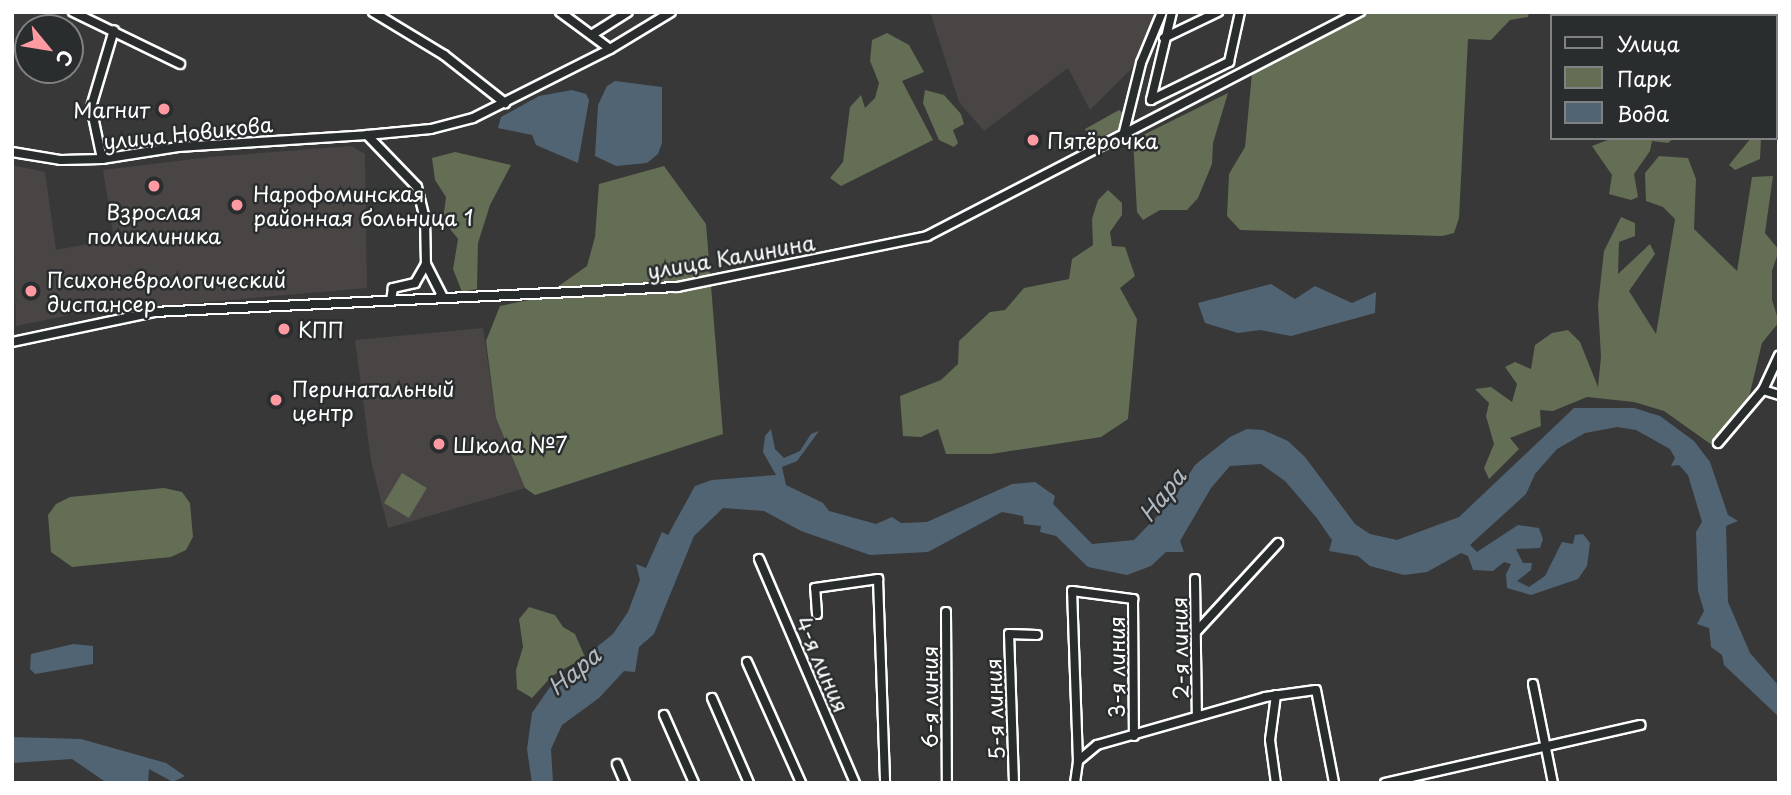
<!DOCTYPE html>
<meta charset="utf-8">
<style>
body{margin:0}
#map{position:relative;width:1791px;height:795px;overflow:hidden;background:#383838;font-family:"Playpen Sans",sans-serif}
div>[style]{position:absolute}
.built>*{inset:0;background:#494544}
.green>*{inset:0;background:#636e55;transform-origin:0 0}
.water>*{inset:0;background:#516474}
.roads{filter:drop-shadow(2px 0 #fff) drop-shadow(-2px 0 #fff) drop-shadow(0 2px #fff) drop-shadow(0 -2px #fff)}
.minor>*{height:8px;margin:-4px;padding:0 4px;transform-origin:4px;border-radius:4px;background:#2a2d2e}
.dots>*{width:19px;height:19px;translate:-50% -50%;box-sizing:border-box;border:4px solid #2a2d2e;border-radius:50%}
span{translate:-50% -50%;white-space:nowrap;text-align:center;line-height:1.15;-webkit-text-stroke:5px #2a2d2e;paint-order:stroke}
.poi-label{font-size:21px;color:#fff}
.right{translate:-100% -50%;text-align:right}
.left{translate:0 -50%;text-align:left}
.street-label{font-size:21px;color:#fff}
.water-label{font-size:23px;color:#b1b9c0;font-style:italic}
.frame{position:absolute;inset:0;border:14px solid #fff;pointer-events:none}
.legend{position:absolute;left:1550px;top:14px;width:228px;height:126px;box-sizing:border-box;background:#2a2d2e;border:2px solid #7f8182;margin:0;padding:9px 12px;list-style:none;font-size:21px;color:#fff}
.legend li{display:flex;align-items:center;gap:14px;height:35px}
.legend b{width:35px;border:2px solid #7f8182}
.north{position:absolute;left:14px;top:14px;width:70px;height:70px;box-sizing:border-box;background:#2a2d2e;border:2px solid #7f8182;border-radius:50%;rotate:120deg;font-size:19px;font-weight:700;line-height:28px;text-align:center;color:#fff}
.north::after{content:'';display:block;margin:auto;width:24px;height:32px;background:#ff9aa2;clip-path:polygon(50% 0,100% 100%,50% 72%,0 100%)}
</style>
<div id="map">
<div class="built">
<i style="clip-path:polygon(930px 12px,1158px 12px,1132px 68px,1090px 110px,1068px 68px,984px 131px,959px 102px)"></i>
<i style="clip-path:polygon(351px 146px,365px 154px,367px 288px,148px 307px,146px 299px,16px 326px,12px 165px,45px 172px,56px 250px,114px 239px,103px 170px,210px 157px)"></i>
<i style="clip-path:polygon(483px 328px,496px 418px,525px 488px,388px 528px,371px 461px,355px 340px)"></i>
</div>
<div class="green">
<i style="clip-path:polygon(1370px 12px,1529px 12px,1528px 17px,1510px 20px,1491px 40px,1468px 39px,1459px 218px,1454px 233px,1442px 236px,1240px 230px,1227px 216px,1229px 174px,1245px 147px,1252px 73px)"></i>
<i style="clip-path:polygon(887px 33px,909px 45px,924px 72px,902px 81px,933px 140px,841px 186px,830px 178px,843px 162px,850px 107px,861px 95px,865px 108px,875px 98px,879px 83px,870px 61px,872px 40px)"></i>
<i style="clip-path:polygon(925px 90px,944px 95px,961px 114px,964px 124px,953px 130px,958px 143px,954px 147px,939px 140px,923px 103px)"></i>
<i style="clip-path:polygon(1228px 93px,1213px 143px,1212px 164px,1198px 198px,1187px 210px,1160px 210px,1143px 220px,1137px 212px,1133px 140px)"></i>
<i style="clip-path:polygon(1119px 110px,1124px 114px,1118px 129px,1092px 142px,1085px 129px)"></i>
<i style="clip-path:polygon(1613px 138px,1674px 138px,1668px 143px,1652px 141px,1650px 151px,1634px 174px,1638px 197px,1631px 200px,1609px 194px,1612px 175px,1592px 146px)"></i>
<i style="clip-path:polygon(1751px 138px,1761px 138px,1760px 159px,1735px 170px,1729px 165px)"></i>
<i style="clip-path:polygon(455px 152px,511px 165px,490px 205px,478px 243px,477px 289px,462px 292px,453px 269px,458px 239px,443px 220px,446px 197px,435px 180px,432px 158px)"></i>
<i style="clip-path:polygon(1659px 156px,1688px 158px,1696px 179px,1694px 229px,1737px 271px,1752px 177px,1773px 176px,1765px 233px,1779px 250px,1772px 271px,1772px 300px,1779px 322px,1762px 343px,1749px 397px,1712px 445px,1664px 411px,1634px 402px,1587px 397px,1553px 411px,1540px 410px,1541px 426px,1510px 438px,1519px 449px,1489px 479px,1484px 468px,1494px 444px,1486px 416px,1489px 403px,1475px 389px,1491px 387px,1512px 402px,1517px 384px,1505px 367px,1515px 362px,1531px 369px,1535px 345px,1552px 333px,1568px 330px,1580px 342px,1598px 387px,1601px 357px,1598px 305px,1604px 251px,1621px 217px,1635px 223px,1635px 236px,1619px 242px,1618px 274px,1650px 244px,1655px 254px,1629px 291px,1656px 334px,1675px 219px,1663px 207px,1646px 201px,1645px 173px)"></i>
<i style="clip-path:polygon(664px 166px,706px 224px,723px 434px,535px 495px,525px 488px,496px 418px,486px 341px,500px 306px,543px 297px,587px 266px,595px 237px,599px 184px)"></i>
<i style="clip-path:polygon(1108px 190px,1122px 203px,1122px 215px,1110px 232px,1112px 246px,1125px 247px,1135px 276px,1120px 288px,1137px 319px,1128px 419px,1101px 437px,991px 454px,946px 454px,938px 429px,921px 437px,903px 436px,900px 396px,941px 380px,958px 364px,959px 341px,990px 312px,1005px 310px,1024px 288px,1069px 279px,1072px 259px,1093px 245px,1092px 219px,1098px 200px)"></i>
<i style="left:402px;top:473px;width:29px;height:35px;rotate:31deg"></i>
<i style="clip-path:polygon(164px 488px,182px 492px,190px 503px,193px 537px,186px 550px,171px 557px,72px 567px,51px 552px,48px 515px,56px 504px,70px 497px)"></i>
<i style="clip-path:polygon(529px 607px,555px 615px,563px 627px,575px 634px,585px 657px,552px 676px,532px 698px,517px 689px,516px 670px,523px 647px,519px 619px)"></i>
</div>
<div class="water">
<i style="clip-path:polygon(615px 81px,662px 87px,662px 143px,658px 154px,647px 163px,616px 166px,595px 156px,598px 105px,607px 86px)"></i>
<i style="clip-path:polygon(572px 90px,586px 94px,589px 100px,578px 163px,536px 145px,532px 135px,498px 128px,501px 117px,539px 96px)"></i>
<i style="clip-path:polygon(1271px 284px,1295px 299px,1315px 286px,1352px 303px,1376px 292px,1375px 313px,1291px 336px,1260px 330px,1238px 333px,1205px 323px,1198px 303px)"></i>
<i style="clip-path:polygon(1574px 408px,1634px 408px,1660px 416px,1694px 441px,1710px 462px,1728px 515px,1738px 521px,1726px 526px,1728px 602px,1750px 653px,1779px 686px,1779px 717px,1724px 665px,1722px 655px,1711px 647px,1709px 628px,1697px 624px,1704px 611px,1698px 591px,1696px 532px,1702px 522px,1688px 475px,1679px 465px,1671px 466px,1675px 458px,1670px 449px,1636px 430px,1617px 427px,1585px 433px,1557px 449px,1535px 474px,1526px 494px,1470px 545px,1477px 552px,1518px 525px,1539px 528px,1543px 539px,1540px 548px,1516px 549px,1523px 563px,1532px 563px,1531px 570px,1517px 581px,1529px 587px,1545px 576px,1562px 542px,1573px 544px,1575px 535px,1583px 534px,1590px 543px,1587px 566px,1578px 579px,1531px 595px,1507px 588px,1506px 574px,1511px 564px,1504px 562px,1493px 571px,1473px 570px,1468px 556px,1461px 553px,1427px 572px,1404px 575px,1370px 566px,1358px 556px,1329px 551px,1332px 540px,1316px 517px,1285px 481px,1261px 464px,1230px 466px,1211px 488px,1180px 541px,1184px 552px,1166px 552px,1151px 566px,1127px 575px,1088px 567px,1056px 536px,1040px 532px,1041px 526px,1024px 524px,1023px 516px,1002px 512px,928px 552px,870px 555px,801px 531px,764px 511px,723px 508px,694px 536px,654px 634px,639px 647px,635px 672px,624px 671px,599px 698px,562px 725px,551px 749px,553px 783px,532px 783px,527px 749px,532px 713px,550px 687px,588px 664px,598px 646px,613px 634px,628px 612px,640px 580px,636px 564px,646px 568px,662px 532px,668px 535px,695px 486px,712px 480px,776px 475px,763px 452px,765px 436px,771px 429px,775px 449px,784px 458px,800px 451px,811px 434px,819px 431px,797px 461px,782px 467px,786px 485px,823px 503px,829px 511px,876px 524px,892px 517px,901px 523px,927px 522px,1012px 484px,1035px 482px,1055px 496px,1053px 504px,1092px 544px,1134px 540px,1173px 500px,1195px 465px,1230px 437px,1247px 429px,1263px 430px,1288px 441px,1305px 457px,1355px 524px,1370px 534px,1397px 540px,1459px 517px)"></i>
<i style="clip-path:polygon(73px 644px,93px 646px,93px 664px,35px 674px,30px 669px,31px 654px)"></i>
<i style="clip-path:polygon(12px 737px,81px 739px,166px 763px,185px 776px,173px 782px,149px 769px,148px 783px,107px 783px,72px 759px,12px 763px)"></i>
</div>
<div class="roads">
<div class="minor">
<i style="left:73px;top:12px;width:119px;rotate:25.9deg"></i>
<i style="left:373px;top:12px;width:83px;rotate:31.2deg"></i>
<i style="left:444px;top:55px;width:78px;rotate:38.2deg"></i>
<i style="left:560px;top:12px;width:62px;rotate:36.5deg"></i>
<i style="left:1718px;top:12px;width:17px;rotate:13deg"></i>
<i style="left:1775px;top:24px;width:4px;rotate:14deg"></i>
<i style="left:593px;top:34px;width:41px;rotate:-32.2deg"></i>
<i style="left:1164px;top:38px;width:60px;rotate:-25.7deg"></i>
<i style="left:1151px;top:100px;width:87px;rotate:-26deg"></i>
<i style="left:1229px;top:62px;width:51px;rotate:-77.6deg"></i>
<i style="left:1151px;top:100px;width:90px;rotate:-76.6deg"></i>
<i style="left:367px;top:135px;width:64px;rotate:-5.4deg"></i>
<i style="left:431px;top:129px;width:43px;rotate:-14.7deg"></i>
<i style="left:473px;top:118px;width:153px;rotate:-26.7deg"></i>
<i style="left:610px;top:49px;width:71px;rotate:-31.2deg"></i>
<i style="left:1123px;top:136px;width:75px;rotate:-76.1deg"></i>
<i style="left:1141px;top:63px;width:55px;rotate:-67.6deg"></i>
<i style="left:12px;top:152px;width:50px;rotate:9.3deg"></i>
<i style="left:61px;top:160px;width:41px;rotate:-1.4deg"></i>
<i style="left:102px;top:159px;width:77px;rotate:-9deg"></i>
<i style="left:178px;top:147px;width:189px;rotate:-3.6deg"></i>
<i style="left:367px;top:135px;width:72px;rotate:46.1deg"></i>
<i style="left:417px;top:187px;width:32px;rotate:76deg"></i>
<i style="left:425px;top:218px;width:46px;rotate:88.8deg"></i>
<i style="left:426px;top:264px;width:22px;rotate:120deg"></i>
<i style="left:415px;top:283px;width:23px;rotate:167deg"></i>
<i style="left:393px;top:288px;width:13px;rotate:99deg"></i>
<i style="left:102px;top:159px;width:53px;rotate:-101.9deg"></i>
<i style="left:91px;top:107px;width:80px;rotate:-73.4deg"></i>
<i style="left:426px;top:264px;width:38px;rotate:63deg"></i>
<i style="left:12px;top:342px;width:145px;rotate:-11.9deg"></i>
<i style="left:154px;top:312px;width:524px;rotate:-2.74deg"></i>
<i style="left:677px;top:287px;width:255px;rotate:-11.5deg"></i>
<i style="left:927px;top:236px;width:488px;rotate:-27.4deg"></i>
<i style="left:1763px;top:390px;width:17px;rotate:17deg"></i>
<i style="left:1718px;top:443px;width:70px;rotate:-49.7deg"></i>
<i style="left:1763px;top:390px;width:38px;rotate:-65deg"></i>
<i style="left:759px;top:559px;width:244px;rotate:66.8deg"></i>
<i style="left:1195px;top:579px;width:137px;rotate:89.2deg"></i>
<i style="left:946px;top:612px;width:171px;rotate:89.7deg"></i>
<i style="left:817px;top:614px;width:26px;rotate:-94deg"></i>
<i style="left:815px;top:588px;width:64px;rotate:-8.1deg"></i>
<i style="left:878px;top:579px;width:204px;rotate:88deg"></i>
<i style="left:1196px;top:632px;width:121px;rotate:-47.3deg"></i>
<i style="left:747px;top:662px;width:133px;rotate:65.9deg"></i>
<i style="left:1533px;top:684px;width:101px;rotate:78.6deg"></i>
<i style="left:1276px;top:695px;width:45px;rotate:97.6deg"></i>
<i style="left:1270px;top:740px;width:43px;rotate:82.1deg"></i>
<i style="left:712px;top:698px;width:93px;rotate:66.5deg"></i>
<i style="left:664px;top:715px;width:74px;rotate:66.2deg"></i>
<i style="left:1078px;top:761px;width:170px;rotate:-92deg"></i>
<i style="left:1072px;top:591px;width:62px;rotate:7.5deg"></i>
<i style="left:1133px;top:599px;width:137px;rotate:89.6deg"></i>
<i style="left:617px;top:764px;width:21px;rotate:67deg"></i>
<i style="left:1014px;top:783px;width:149px;rotate:-91.9deg"></i>
<i style="left:1009px;top:634px;width:28px;rotate:2deg"></i>
<i style="left:1075px;top:783px;width:22px;rotate:-82deg"></i>
<i style="left:1078px;top:761px;width:25px;rotate:-40deg"></i>
<i style="left:1097px;top:745px;width:175px;rotate:-15.9deg"></i>
<i style="left:1265px;top:697px;width:51px;rotate:-7.8deg"></i>
<i style="left:1316px;top:690px;width:95px;rotate:79deg"></i>
<i style="left:1385px;top:783px;width:262px;rotate:-12.8deg"></i>
</div>
</div>
<div class="dots">
<i style="left:164px;top:109px;background:#ff9aa2"></i>
<i style="left:1033px;top:140px;background:#ff9aa2"></i>
<i style="left:154px;top:186px;background:#ff9aa2"></i>
<i style="left:237px;top:205px;background:#ff9aa2"></i>
<i style="left:31px;top:291px;background:#ff9aa2"></i>
<i style="left:284px;top:329px;background:#ff9aa2"></i>
<i style="left:276px;top:400px;background:#ff9aa2"></i>
<i style="left:439px;top:444px;background:#ff9aa2"></i>
</div>
<div class="poi-label">
<span class="right" style="left:150px;top:109px">Магнит</span>
<span class="left" style="left:1047px;top:140px">Пятёрочка</span>
<span class="left" style="left:253px;top:205px">Нарофоминская<br>районная больница 1</span>
<span style="left:154px;top:223px">Взрослая<br>поликлиника</span>
<span class="left" style="left:47px;top:291px">Психоневрологический<br>диспансер</span>
<span class="left" style="left:298px;top:329px">КПП</span>
<span class="left" style="left:292px;top:400px">Перинатальный<br>центр</span>
<span class="left" style="left:453px;top:444px">Школа №7</span>
</div>
<div class="street-label">
<span style="left:188px;top:132px;rotate:-6deg">улица Новикова</span>
<span style="left:731px;top:256px;rotate:-10deg">улица Калинина</span>
<span style="left:1179px;top:648px;rotate:-91deg">2-я линия</span>
<span style="left:823px;top:664px;rotate:67deg">4-я линия</span>
<span style="left:1116px;top:667px;rotate:-90deg">3-я линия</span>
<span style="left:929px;top:697px;rotate:-90deg">6-я линия</span>
<span style="left:994px;top:709px;rotate:-92deg">5-я линия</span>
</div>
<div class="water-label">
<span style="left:1162px;top:495px;rotate:-52deg">Нара</span>
<span style="left:574px;top:671px;rotate:-40deg">Нара</span>
</div>
<div class="frame"></div>
<ul class="legend">
<li><b style="height:9px;background:#2a2d2e"></b>Улица</li>
<li><b style="height:19px;background:#636e55"></b>Парк</li>
<li><b style="height:19px;background:#516474"></b>Вода</li>
</ul>
<div class="north">С</div>
</div>
